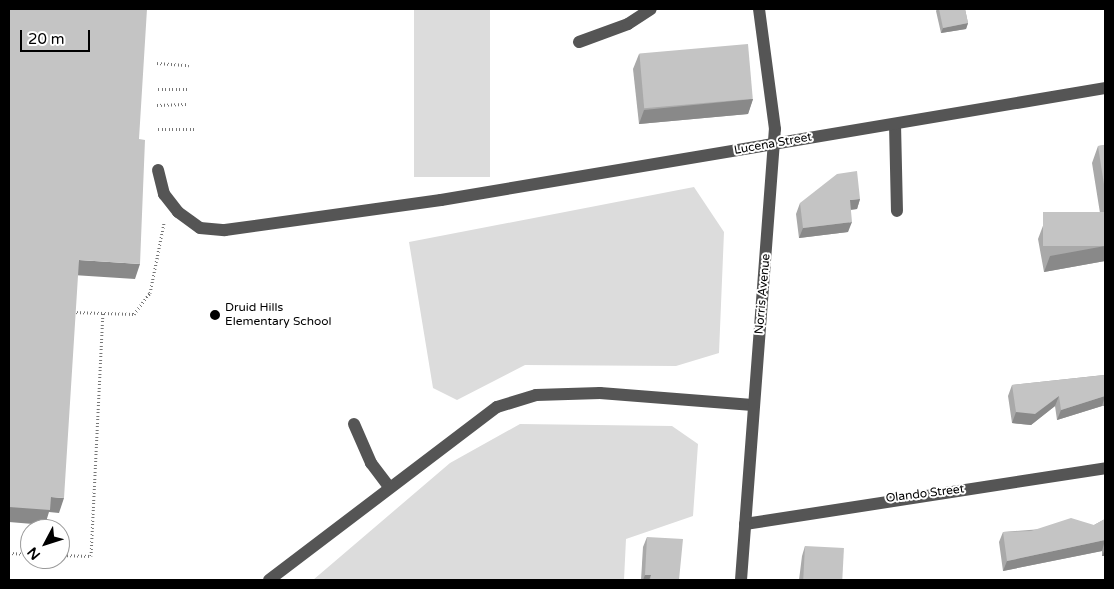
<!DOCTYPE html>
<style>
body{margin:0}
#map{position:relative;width:1114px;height:589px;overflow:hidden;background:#fff;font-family:"Varela Round",sans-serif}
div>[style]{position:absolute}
.green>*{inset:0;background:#dcdcdc;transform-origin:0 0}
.path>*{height:3px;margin-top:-1.5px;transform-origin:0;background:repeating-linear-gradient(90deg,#777 0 1px,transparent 0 3.5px)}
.minor>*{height:12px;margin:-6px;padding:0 6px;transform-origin:6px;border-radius:6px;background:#555}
.wall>*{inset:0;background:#a9a9a9}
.shaded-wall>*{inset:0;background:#898989}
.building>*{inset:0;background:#c4c4c4;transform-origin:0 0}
.dots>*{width:14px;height:14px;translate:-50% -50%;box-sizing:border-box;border:2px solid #fff;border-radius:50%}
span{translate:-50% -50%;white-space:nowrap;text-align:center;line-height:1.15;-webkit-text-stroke:4px #fff;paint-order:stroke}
.street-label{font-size:12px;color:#000}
.poi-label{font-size:12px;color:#000}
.left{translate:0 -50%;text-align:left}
.frame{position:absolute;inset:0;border:10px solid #000;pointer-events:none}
.north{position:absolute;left:20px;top:519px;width:50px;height:50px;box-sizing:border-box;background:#fff;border:1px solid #999;border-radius:50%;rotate:230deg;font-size:14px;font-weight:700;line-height:20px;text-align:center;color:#000}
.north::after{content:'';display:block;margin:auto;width:18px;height:22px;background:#000;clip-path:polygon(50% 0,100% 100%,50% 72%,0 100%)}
.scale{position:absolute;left:20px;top:30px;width:70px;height:22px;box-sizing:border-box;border:2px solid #000;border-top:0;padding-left:6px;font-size:15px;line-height:18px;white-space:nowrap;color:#000;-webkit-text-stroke:4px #fff;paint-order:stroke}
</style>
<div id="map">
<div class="green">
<i style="left:414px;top:9px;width:76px;height:168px"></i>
<i style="clip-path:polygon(694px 187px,724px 232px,719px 353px,676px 366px,525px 365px,457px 400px,433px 388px,409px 242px)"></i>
<i style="clip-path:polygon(520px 424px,672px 426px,698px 444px,693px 516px,626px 539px,624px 580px,313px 580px,450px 463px)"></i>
</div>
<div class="path">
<i style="left:157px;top:63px;width:32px;rotate:4deg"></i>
<i style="left:158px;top:89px;width:29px"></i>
<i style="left:157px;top:105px;width:29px;rotate:-2deg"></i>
<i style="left:158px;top:129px;width:36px"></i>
<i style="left:73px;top:312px;width:61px;rotate:1.9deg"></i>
<i style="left:134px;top:314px;width:26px;rotate:-53deg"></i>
<i style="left:150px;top:293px;width:71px;rotate:-78.7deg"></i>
<i style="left:9px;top:553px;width:21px;rotate:3deg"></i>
<i style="left:60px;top:555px;width:31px;rotate:2deg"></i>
<i style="left:91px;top:556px;width:243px;rotate:-87.2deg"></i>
</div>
<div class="minor">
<i style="left:579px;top:42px;width:52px;rotate:-20.2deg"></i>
<i style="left:628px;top:24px;width:27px;rotate:-33deg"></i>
<i style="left:895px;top:124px;width:87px;rotate:88.7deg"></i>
<i style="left:158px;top:170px;width:25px;rotate:76deg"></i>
<i style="left:164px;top:194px;width:23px;rotate:52deg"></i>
<i style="left:178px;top:212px;width:27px;rotate:36deg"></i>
<i style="left:200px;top:228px;width:25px;rotate:5deg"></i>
<i style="left:225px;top:230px;width:218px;rotate:-7.9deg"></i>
<i style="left:441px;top:200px;width:673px;rotate:-9.57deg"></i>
<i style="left:354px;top:424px;width:43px;rotate:66.4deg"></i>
<i style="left:371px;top:463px;width:30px;rotate:53deg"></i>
<i style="left:745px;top:524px;width:364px;rotate:-8.8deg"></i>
<i style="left:269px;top:580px;width:286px;rotate:-37.2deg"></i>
<i style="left:497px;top:407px;width:41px;rotate:-17.1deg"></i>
<i style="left:536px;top:395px;width:64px;rotate:-1.8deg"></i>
<i style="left:600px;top:393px;width:153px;rotate:4.5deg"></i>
<i style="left:741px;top:580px;width:452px;rotate:-85.7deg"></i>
<i style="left:775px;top:129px;width:121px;rotate:-97.6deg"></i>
</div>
<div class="wall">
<i style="clip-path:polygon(937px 9px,965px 9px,968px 23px,966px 29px,941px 33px,936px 11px)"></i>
<i style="clip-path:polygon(639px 54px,753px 99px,748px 114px,639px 124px,633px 69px)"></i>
<i style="clip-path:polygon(1105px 145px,1105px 261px,1044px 272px,1038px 239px,1044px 223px,1100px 213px,1092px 163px,1098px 146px)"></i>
<i style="clip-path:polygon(860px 199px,857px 209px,851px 210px,848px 232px,799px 238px,796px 214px,800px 203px)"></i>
<i style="clip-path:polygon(1105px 371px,1105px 406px,1102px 406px,1057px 420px,1055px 406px,1031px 425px,1012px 423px,1008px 396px,1012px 385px,1104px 375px)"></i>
<i style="clip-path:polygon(1105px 519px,1105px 556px,1102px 556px,1102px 551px,1003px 571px,999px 542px,1003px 532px,1094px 525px)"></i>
<i style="clip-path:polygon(647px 537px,679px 580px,641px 580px,643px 547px)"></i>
<i style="clip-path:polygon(805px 546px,841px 580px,799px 580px,802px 556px)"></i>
</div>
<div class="shaded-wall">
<i style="clip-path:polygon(968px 23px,966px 29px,941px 33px,943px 28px)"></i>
<i style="clip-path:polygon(753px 99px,748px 114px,639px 124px,644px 110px)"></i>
<i style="clip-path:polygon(860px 199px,857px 209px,846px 210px,850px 200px)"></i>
<i style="clip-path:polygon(852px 222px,848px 232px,799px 238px,803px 228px)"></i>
<i style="clip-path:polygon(1105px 246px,1105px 261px,1044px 272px,1050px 256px)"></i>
<i style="clip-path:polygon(79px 260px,140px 264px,135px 279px,73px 275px)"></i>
<i style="clip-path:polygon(1059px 396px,1055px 406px,1031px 425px,1012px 423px,1016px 412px)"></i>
<i style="clip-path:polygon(1105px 396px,1102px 406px,1057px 420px,1061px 410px)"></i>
<i style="clip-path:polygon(51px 497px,64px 498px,59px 513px,49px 512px,45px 525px,9px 522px,9px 507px)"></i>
<i style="clip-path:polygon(1105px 540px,1102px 551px,1003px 571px,1007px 561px)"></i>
<i style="clip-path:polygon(1105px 549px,1105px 556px,1102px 556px)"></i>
<i style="clip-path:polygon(645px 575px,651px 575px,649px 580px,643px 580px)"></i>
</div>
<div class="building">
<i style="clip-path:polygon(9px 9px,147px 9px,139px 139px,145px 140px,140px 264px,79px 260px,64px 498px,51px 497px,50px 510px,9px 507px)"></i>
<i style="clip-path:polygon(939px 9px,965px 9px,968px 23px,943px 28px)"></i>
<i style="left:748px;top:44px;width:55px;height:109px;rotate:85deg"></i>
<i style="clip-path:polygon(1105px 145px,1105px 191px,1098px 146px)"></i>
<i style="clip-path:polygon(857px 171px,860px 199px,850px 200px,852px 222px,803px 228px,800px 203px,837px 174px)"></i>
<i style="left:1105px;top:212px;width:34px;height:62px;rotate:90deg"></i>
<i style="clip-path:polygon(1105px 375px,1105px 396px,1061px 410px,1059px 396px,1035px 414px,1016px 412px,1012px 385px)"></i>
<i style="clip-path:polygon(1071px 518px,1094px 525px,1105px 519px,1105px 540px,1007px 561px,1003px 532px,1031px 531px)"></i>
<i style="clip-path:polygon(647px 537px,683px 539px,679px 580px,650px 580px,651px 575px,645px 575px)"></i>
<i style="left:805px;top:546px;width:39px;height:34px;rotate:3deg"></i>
</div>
<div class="dots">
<i style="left:215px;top:315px;background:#000"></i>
</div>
<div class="street-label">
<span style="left:773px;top:144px;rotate:-10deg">Lucena Street</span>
<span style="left:763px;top:294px;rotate:-85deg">Norris Avenue</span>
<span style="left:925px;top:494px;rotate:-7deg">Olando Street</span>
</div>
<div class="poi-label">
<span class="left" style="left:225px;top:315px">Druid Hills<br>Elementary School</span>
</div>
<div class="frame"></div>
<div class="north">N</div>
<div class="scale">20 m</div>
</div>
